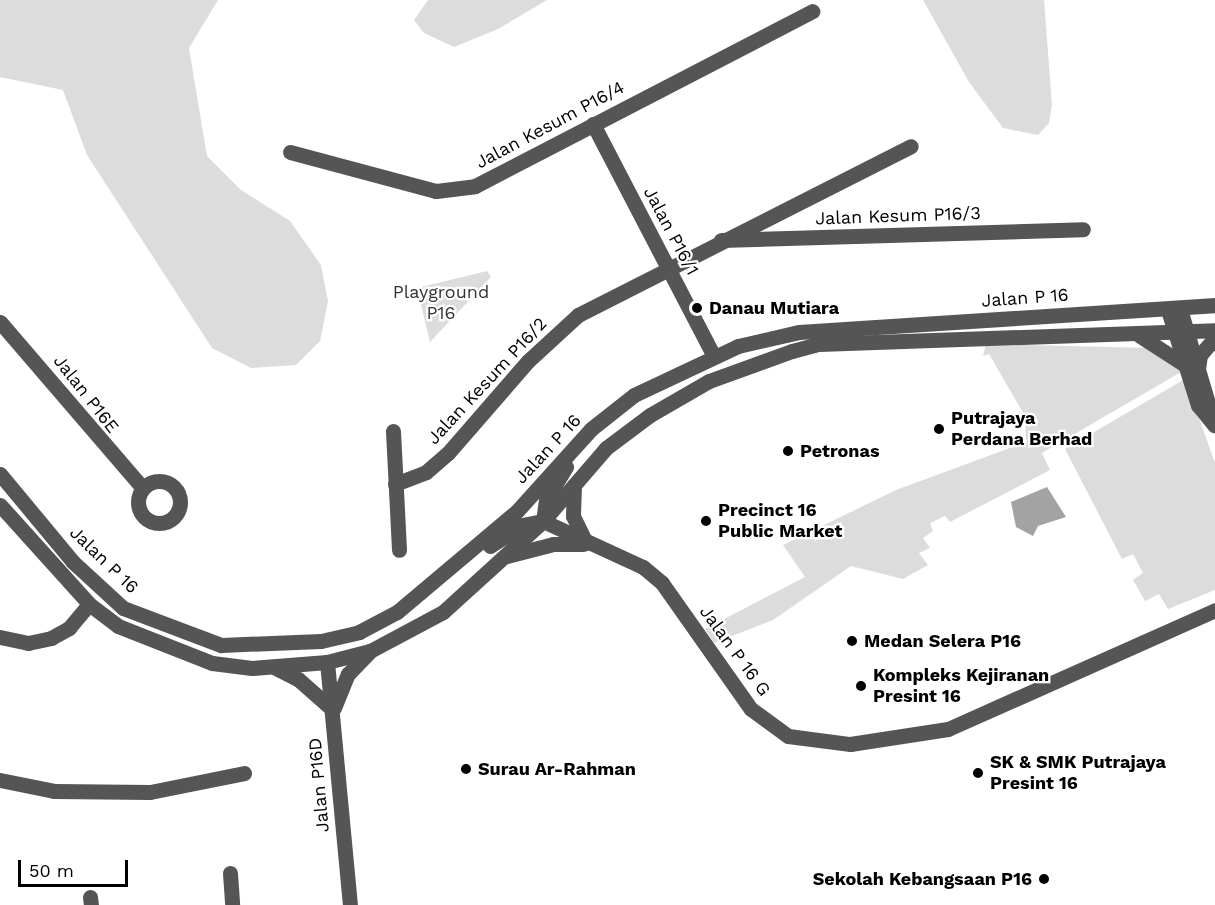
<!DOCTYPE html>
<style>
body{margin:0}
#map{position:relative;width:1215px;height:905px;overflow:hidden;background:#fff;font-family:"Work Sans",sans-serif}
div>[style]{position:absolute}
.green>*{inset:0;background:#dcdcdc}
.water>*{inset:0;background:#a3a3a3}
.minor>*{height:15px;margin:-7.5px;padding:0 7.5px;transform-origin:7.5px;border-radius:7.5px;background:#555}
.minor>.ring{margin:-7.5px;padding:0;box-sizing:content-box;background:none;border:15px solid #555;border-radius:50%}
.dots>*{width:16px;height:16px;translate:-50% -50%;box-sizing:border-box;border:3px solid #fff;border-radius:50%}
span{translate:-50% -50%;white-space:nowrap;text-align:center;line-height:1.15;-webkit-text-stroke:4.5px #fff;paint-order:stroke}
.street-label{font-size:18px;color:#000}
.park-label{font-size:18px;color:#333}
.poi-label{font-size:18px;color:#000;font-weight:700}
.left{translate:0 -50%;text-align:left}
.right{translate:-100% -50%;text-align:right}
.scale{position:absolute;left:18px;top:860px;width:110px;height:27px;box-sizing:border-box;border:3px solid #000;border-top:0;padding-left:8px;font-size:18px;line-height:21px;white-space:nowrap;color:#000;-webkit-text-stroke:4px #fff;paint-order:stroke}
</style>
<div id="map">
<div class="green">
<i style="clip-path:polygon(0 0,218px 0,189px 48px,207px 156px,241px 190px,290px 221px,321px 265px,328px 301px,320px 341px,296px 365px,251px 368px,212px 348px,87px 155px,63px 90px,0 77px)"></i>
<i style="clip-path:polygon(428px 0,547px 0,498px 29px,454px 47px,424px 33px,414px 20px)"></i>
<i style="clip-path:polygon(923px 0,1044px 0,1052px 105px,1049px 123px,1038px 135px,1003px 128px,969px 82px)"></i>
<i style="clip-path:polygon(487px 271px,491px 277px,430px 342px,417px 288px)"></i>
<i style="clip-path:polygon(986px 344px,1152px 348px,1181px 372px,1042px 453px,1050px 470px,950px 522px,945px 516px,930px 523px,933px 531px,923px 538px,930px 548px,919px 553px,928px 565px,903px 579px,851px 566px,773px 620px,714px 643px,705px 629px,805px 577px,783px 545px,896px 490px,1026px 442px,1025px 416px,989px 354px,983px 356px)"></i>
<i style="clip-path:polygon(1185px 379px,1215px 463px,1215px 590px,1168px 609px,1159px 594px,1145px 601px,1133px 580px,1143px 573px,1133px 554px,1122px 559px,1065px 449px)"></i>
</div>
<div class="water">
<i style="clip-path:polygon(1047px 487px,1066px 517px,1038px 526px,1033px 536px,1016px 527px,1011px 502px)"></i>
</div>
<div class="minor">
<i style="left:593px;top:124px;width:262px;rotate:62.5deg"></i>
<i style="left:290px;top:152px;width:151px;rotate:15deg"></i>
<i style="left:436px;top:191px;width:39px;rotate:-7deg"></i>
<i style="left:475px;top:186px;width:380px;rotate:-27.4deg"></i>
<i style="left:721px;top:240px;width:362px;rotate:-1.7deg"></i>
<i style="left:1180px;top:309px;width:109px;rotate:73.4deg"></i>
<i style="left:1168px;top:310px;width:100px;rotate:72.5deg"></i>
<i style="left:1198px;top:405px;width:26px;rotate:51deg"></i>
<i style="left:0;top:322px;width:219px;rotate:49.3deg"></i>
<i style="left:1140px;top:336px;width:54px;rotate:32.8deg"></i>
<i style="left:1198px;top:369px;width:14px;rotate:-82deg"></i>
<i style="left:1200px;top:355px;width:23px;rotate:-49deg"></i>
<i style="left:393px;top:431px;width:119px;rotate:87.1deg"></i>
<i style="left:0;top:474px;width:114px;rotate:50.3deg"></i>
<i style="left:73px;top:562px;width:68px;rotate:42.6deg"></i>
<i style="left:123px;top:608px;width:105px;rotate:20.7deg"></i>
<i style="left:221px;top:645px;width:100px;rotate:-2.3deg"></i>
<i style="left:321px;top:641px;width:39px;rotate:-13deg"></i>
<i style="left:359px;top:632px;width:43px;rotate:-27.8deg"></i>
<i style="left:397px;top:612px;width:157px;rotate:-40.1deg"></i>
<i style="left:517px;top:511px;width:110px;rotate:-47.9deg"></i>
<i style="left:591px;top:429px;width:55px;rotate:-38.3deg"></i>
<i style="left:634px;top:395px;width:115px;rotate:-25.2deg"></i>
<i style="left:738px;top:346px;width:63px;rotate:-12.9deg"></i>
<i style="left:799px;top:332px;width:417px;rotate:-3.7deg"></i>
<i class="ring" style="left:138px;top:481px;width:27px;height:27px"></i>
<i style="left:395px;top:484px;width:33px;rotate:-21deg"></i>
<i style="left:426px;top:472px;width:29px;rotate:-41deg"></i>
<i style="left:448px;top:453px;width:122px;rotate:-49deg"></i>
<i style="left:528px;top:361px;width:68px;rotate:-42.6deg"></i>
<i style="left:578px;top:315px;width:373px;rotate:-26.9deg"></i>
<i style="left:574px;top:485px;width:31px;rotate:92deg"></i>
<i style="left:573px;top:516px;width:30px;rotate:64deg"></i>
<i style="left:0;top:505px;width:133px;rotate:48deg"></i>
<i style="left:89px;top:604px;width:36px;rotate:37deg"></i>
<i style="left:118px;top:626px;width:101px;rotate:21.5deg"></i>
<i style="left:212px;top:663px;width:40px;rotate:7.1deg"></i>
<i style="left:252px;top:668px;width:75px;rotate:-4.6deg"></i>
<i style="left:327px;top:662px;width:44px;rotate:-14.3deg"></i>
<i style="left:370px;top:651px;width:83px;rotate:-28.1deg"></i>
<i style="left:443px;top:612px;width:135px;rotate:-42.3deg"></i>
<i style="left:543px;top:521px;width:96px;rotate:-49.2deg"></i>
<i style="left:606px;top:448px;width:55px;rotate:-36.9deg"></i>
<i style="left:650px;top:415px;width:68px;rotate:-30deg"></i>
<i style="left:709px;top:381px;width:88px;rotate:-19.9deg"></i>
<i style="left:792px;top:351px;width:28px;rotate:-15deg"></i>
<i style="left:819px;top:344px;width:396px;rotate:-2deg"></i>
<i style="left:543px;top:521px;width:21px;rotate:-82deg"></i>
<i style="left:546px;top:500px;width:39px;rotate:-59deg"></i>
<i style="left:490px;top:546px;width:38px;rotate:-33deg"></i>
<i style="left:522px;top:525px;width:21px;rotate:-11deg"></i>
<i style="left:543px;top:521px;width:110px;rotate:24.7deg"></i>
<i style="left:643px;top:567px;width:25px;rotate:40deg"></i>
<i style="left:662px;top:583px;width:154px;rotate:54.8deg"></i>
<i style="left:751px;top:709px;width:46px;rotate:36.1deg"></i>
<i style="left:788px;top:736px;width:63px;rotate:7.4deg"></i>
<i style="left:850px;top:744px;width:99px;rotate:-8.7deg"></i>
<i style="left:948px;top:729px;width:292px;rotate:-24deg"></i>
<i style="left:507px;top:556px;width:48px;rotate:-14.6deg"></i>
<i style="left:553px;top:544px;width:30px"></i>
<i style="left:0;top:637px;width:29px;rotate:12deg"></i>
<i style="left:28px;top:643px;width:24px;rotate:-12deg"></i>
<i style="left:51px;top:638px;width:21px;rotate:-29deg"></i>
<i style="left:69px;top:628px;width:31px;rotate:-50deg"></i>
<i style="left:327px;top:662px;width:244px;rotate:84.6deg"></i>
<i style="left:274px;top:667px;width:27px;rotate:27deg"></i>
<i style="left:298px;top:679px;width:45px;rotate:41.4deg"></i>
<i style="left:334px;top:708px;width:37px;rotate:-68deg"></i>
<i style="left:348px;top:674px;width:32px;rotate:-46deg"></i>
<i style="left:0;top:780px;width:55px;rotate:11.5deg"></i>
<i style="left:54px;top:791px;width:96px;rotate:0.6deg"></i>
<i style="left:150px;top:792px;width:96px;rotate:-11.4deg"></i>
<i style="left:230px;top:873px;width:32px;rotate:86deg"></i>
<i style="left:90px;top:897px;width:8px;rotate:83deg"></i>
</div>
<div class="dots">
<i style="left:697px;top:308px;background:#000"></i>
<i style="left:939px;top:429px;background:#000"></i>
<i style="left:788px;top:451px;background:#000"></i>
<i style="left:706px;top:521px;background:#000"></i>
<i style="left:852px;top:641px;background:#000"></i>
<i style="left:861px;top:686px;background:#000"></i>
<i style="left:466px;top:769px;background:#000"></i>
<i style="left:978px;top:773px;background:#000"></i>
<i style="left:1044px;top:879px;background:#000"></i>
</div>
<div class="street-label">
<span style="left:550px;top:125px;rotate:-28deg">Jalan Kesum P16/4</span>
<span style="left:898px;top:216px;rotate:-2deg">Jalan Kesum P16/3</span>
<span style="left:671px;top:231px;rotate:62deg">Jalan P16/1</span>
<span style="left:1025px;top:298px;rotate:-4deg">Jalan P 16</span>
<span style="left:487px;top:381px;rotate:-47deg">Jalan Kesum P16/2</span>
<span style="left:86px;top:394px;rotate:52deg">Jalan P16E</span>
<span style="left:548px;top:449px;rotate:-47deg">Jalan P 16</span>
<span style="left:104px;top:560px;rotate:44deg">Jalan P 16</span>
<span style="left:735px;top:651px;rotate:54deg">Jalan P 16 G</span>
<span style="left:319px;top:785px;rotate:-95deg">Jalan P16D</span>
</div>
<div class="park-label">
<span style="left:441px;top:303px">Playground<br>P16</span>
</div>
<div class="poi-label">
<span class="left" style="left:709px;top:308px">Danau Mutiara</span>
<span class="left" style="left:951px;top:429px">Putrajaya<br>Perdana Berhad</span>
<span class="left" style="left:800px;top:451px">Petronas</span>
<span class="left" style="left:718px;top:521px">Precinct 16<br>Public Market</span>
<span class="left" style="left:864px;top:641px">Medan Selera P16</span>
<span class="left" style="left:873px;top:686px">Kompleks Kejiranan<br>Presint 16</span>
<span class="left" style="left:990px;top:773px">SK &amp; SMK Putrajaya<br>Presint 16</span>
<span class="left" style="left:478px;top:769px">Surau Ar-Rahman</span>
<span class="right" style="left:1032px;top:879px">Sekolah Kebangsaan P16</span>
</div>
<div class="scale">50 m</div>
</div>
